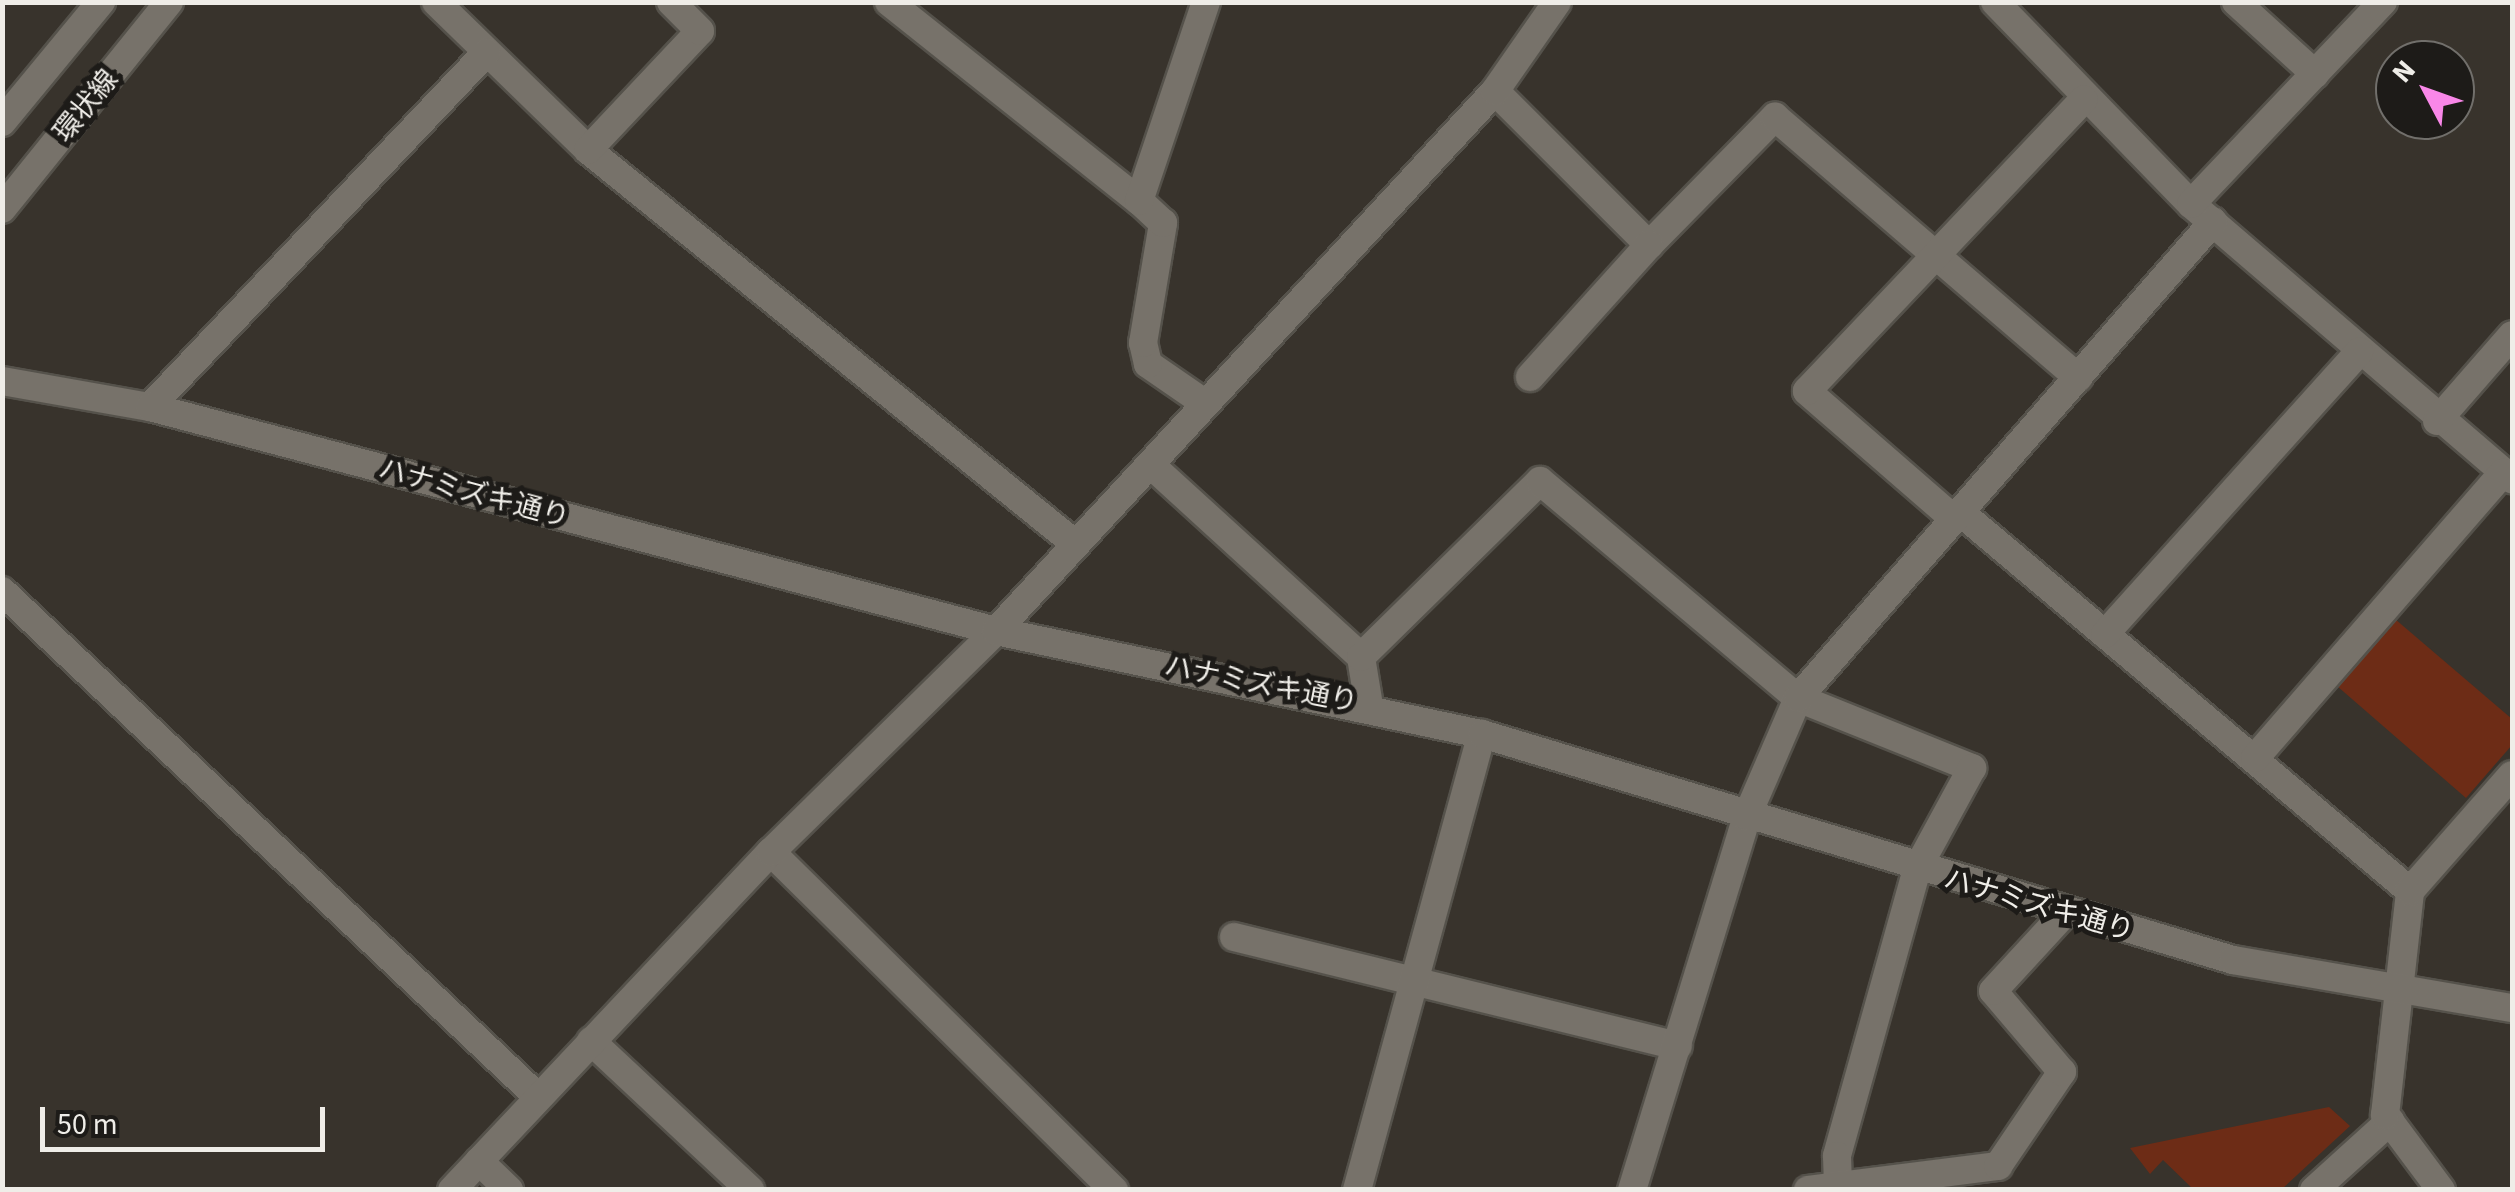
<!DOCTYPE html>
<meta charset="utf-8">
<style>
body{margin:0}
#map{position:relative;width:2515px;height:1192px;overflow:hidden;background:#38332c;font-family:"Source Sans 3","Noto Sans JP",sans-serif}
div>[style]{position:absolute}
.green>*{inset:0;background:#6d2c16}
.roads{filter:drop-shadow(2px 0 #55524b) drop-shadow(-2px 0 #55524b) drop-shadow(0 2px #55524b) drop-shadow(0 -2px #55524b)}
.minor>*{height:28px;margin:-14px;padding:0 14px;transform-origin:14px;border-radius:14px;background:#77726a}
.tertiary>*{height:28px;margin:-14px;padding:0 14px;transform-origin:14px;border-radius:14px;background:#77726a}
span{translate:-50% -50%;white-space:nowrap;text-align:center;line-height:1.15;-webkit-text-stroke:10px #1d1b18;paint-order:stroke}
.street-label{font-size:28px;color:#efede8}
.frame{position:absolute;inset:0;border:5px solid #efede8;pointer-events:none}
.north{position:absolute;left:2375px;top:40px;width:100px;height:100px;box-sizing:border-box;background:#1d1b18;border:2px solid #716f6b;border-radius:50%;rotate:311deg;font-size:28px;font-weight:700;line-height:40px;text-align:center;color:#efede8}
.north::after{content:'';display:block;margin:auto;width:35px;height:45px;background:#f987e8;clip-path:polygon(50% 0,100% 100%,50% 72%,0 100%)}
.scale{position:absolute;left:40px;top:1107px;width:285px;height:45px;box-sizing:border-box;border:5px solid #efede8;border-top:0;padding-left:12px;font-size:30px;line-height:35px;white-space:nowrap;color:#efede8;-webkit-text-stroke:8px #1d1b18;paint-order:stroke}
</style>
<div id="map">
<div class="green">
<i style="clip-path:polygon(2395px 619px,2512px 719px,2512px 745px,2466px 798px,2337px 686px)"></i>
<i style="clip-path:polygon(2329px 1107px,2350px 1126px,2282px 1189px,2193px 1189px,2163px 1160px,2150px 1174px,2130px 1148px)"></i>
</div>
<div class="roads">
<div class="minor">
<i style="left:436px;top:2px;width:212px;rotate:44.2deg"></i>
<i style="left:588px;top:150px;width:624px;rotate:38.95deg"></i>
<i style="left:889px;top:2px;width:320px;rotate:38.5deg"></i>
<i style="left:1995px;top:2px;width:281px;rotate:45.9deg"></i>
<i style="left:2191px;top:204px;width:423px;rotate:40.6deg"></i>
<i style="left:2236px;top:2px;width:107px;rotate:42.3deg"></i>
<i style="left:1495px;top:91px;width:218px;rotate:45deg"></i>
<i style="left:1649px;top:245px;width:180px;rotate:-45.5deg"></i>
<i style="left:1775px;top:117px;width:400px;rotate:40.7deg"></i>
<i style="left:588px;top:150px;width:163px;rotate:-46.7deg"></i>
<i style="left:700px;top:31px;width:41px;rotate:-135deg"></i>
<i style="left:2191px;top:204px;width:279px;rotate:-46.5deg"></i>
<i style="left:1530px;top:377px;width:178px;rotate:-48deg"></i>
<i style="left:1203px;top:402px;width:67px;rotate:-145.4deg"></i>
<i style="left:1148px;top:364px;width:22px;rotate:-103deg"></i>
<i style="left:1143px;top:343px;width:122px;rotate:-80.5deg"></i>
<i style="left:1163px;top:223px;width:33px;rotate:-137deg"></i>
<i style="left:1139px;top:201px;width:210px;rotate:-71.4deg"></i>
<i style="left:150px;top:407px;width:489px;rotate:-46.5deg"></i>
<i style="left:2437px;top:421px;width:114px;rotate:-48.9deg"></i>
<i style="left:1151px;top:465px;width:285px;rotate:42.4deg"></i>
<i style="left:1361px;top:657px;width:50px;rotate:80.7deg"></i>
<i style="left:1960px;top:512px;width:588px;rotate:40.1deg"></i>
<i style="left:1954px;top:519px;width:195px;rotate:-139deg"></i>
<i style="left:1807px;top:391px;width:402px;rotate:-46.5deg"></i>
<i style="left:2px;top:591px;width:736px;rotate:43.35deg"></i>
<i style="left:2105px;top:634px;width:380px;rotate:-48deg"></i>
<i style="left:1361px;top:657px;width:251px;rotate:-44.5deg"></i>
<i style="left:1540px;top:481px;width:337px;rotate:40.1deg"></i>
<i style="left:1798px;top:698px;width:188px;rotate:21.9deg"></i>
<i style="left:1972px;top:768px;width:115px;rotate:118.6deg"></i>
<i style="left:1917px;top:869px;width:298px;rotate:105.6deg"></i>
<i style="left:1837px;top:1156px;width:28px;rotate:88deg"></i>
<i style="left:2255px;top:758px;width:378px;rotate:-49deg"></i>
<i style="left:771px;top:852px;width:482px;rotate:44.6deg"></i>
<i style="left:1234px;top:937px;width:457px;rotate:13.8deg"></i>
<i style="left:591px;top:1041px;width:218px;rotate:43.1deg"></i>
<i style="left:479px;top:1161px;width:42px;rotate:44deg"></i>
<i style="left:452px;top:1190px;width:465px;rotate:-46.7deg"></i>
<i style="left:771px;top:852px;width:315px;rotate:-44.5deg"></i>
<i style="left:996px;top:631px;width:735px;rotate:-47.26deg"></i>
<i style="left:1495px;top:91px;width:108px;rotate:-55.1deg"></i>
<i style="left:1357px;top:1190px;width:473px;rotate:-74.7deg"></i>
<i style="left:1632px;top:1190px;width:391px;rotate:-72.9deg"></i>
<i style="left:1747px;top:816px;width:129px;rotate:-66.6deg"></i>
<i style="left:1798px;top:698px;width:632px;rotate:-48.92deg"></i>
<i style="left:1808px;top:1190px;width:192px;rotate:-7.2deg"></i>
<i style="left:1998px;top:1166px;width:114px;rotate:-55.8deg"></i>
<i style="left:2062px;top:1072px;width:106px;rotate:-130.4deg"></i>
<i style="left:1993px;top:991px;width:103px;rotate:-47.4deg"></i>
<i style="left:2314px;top:1190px;width:103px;rotate:-42.2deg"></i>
<i style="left:2441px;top:1190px;width:94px;rotate:-126.7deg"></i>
<i style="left:2385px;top:1115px;width:225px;rotate:-83.6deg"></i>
<i style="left:2410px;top:891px;width:154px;rotate:-48.7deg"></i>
</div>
<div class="tertiary">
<i style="left:2px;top:122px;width:156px;rotate:-50.5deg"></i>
<i style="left:2px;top:209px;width:266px;rotate:-51.1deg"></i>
<i style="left:2px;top:381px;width:150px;rotate:10deg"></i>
<i style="left:150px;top:407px;width:875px;rotate:14.83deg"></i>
<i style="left:996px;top:631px;width:497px;rotate:12deg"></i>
<i style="left:1482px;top:734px;width:784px;rotate:16.75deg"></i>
<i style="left:2233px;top:960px;width:283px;rotate:9.8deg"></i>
</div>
</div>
<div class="street-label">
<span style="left:86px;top:106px;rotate:-51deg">環状線</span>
<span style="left:474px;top:493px;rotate:15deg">ハナミズキ通り</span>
<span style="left:1261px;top:684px;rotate:11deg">ハナミズキ通り</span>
<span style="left:2039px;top:905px;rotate:16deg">ハナミズキ通り</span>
</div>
<div class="frame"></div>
<div class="north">N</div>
<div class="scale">50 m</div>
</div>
